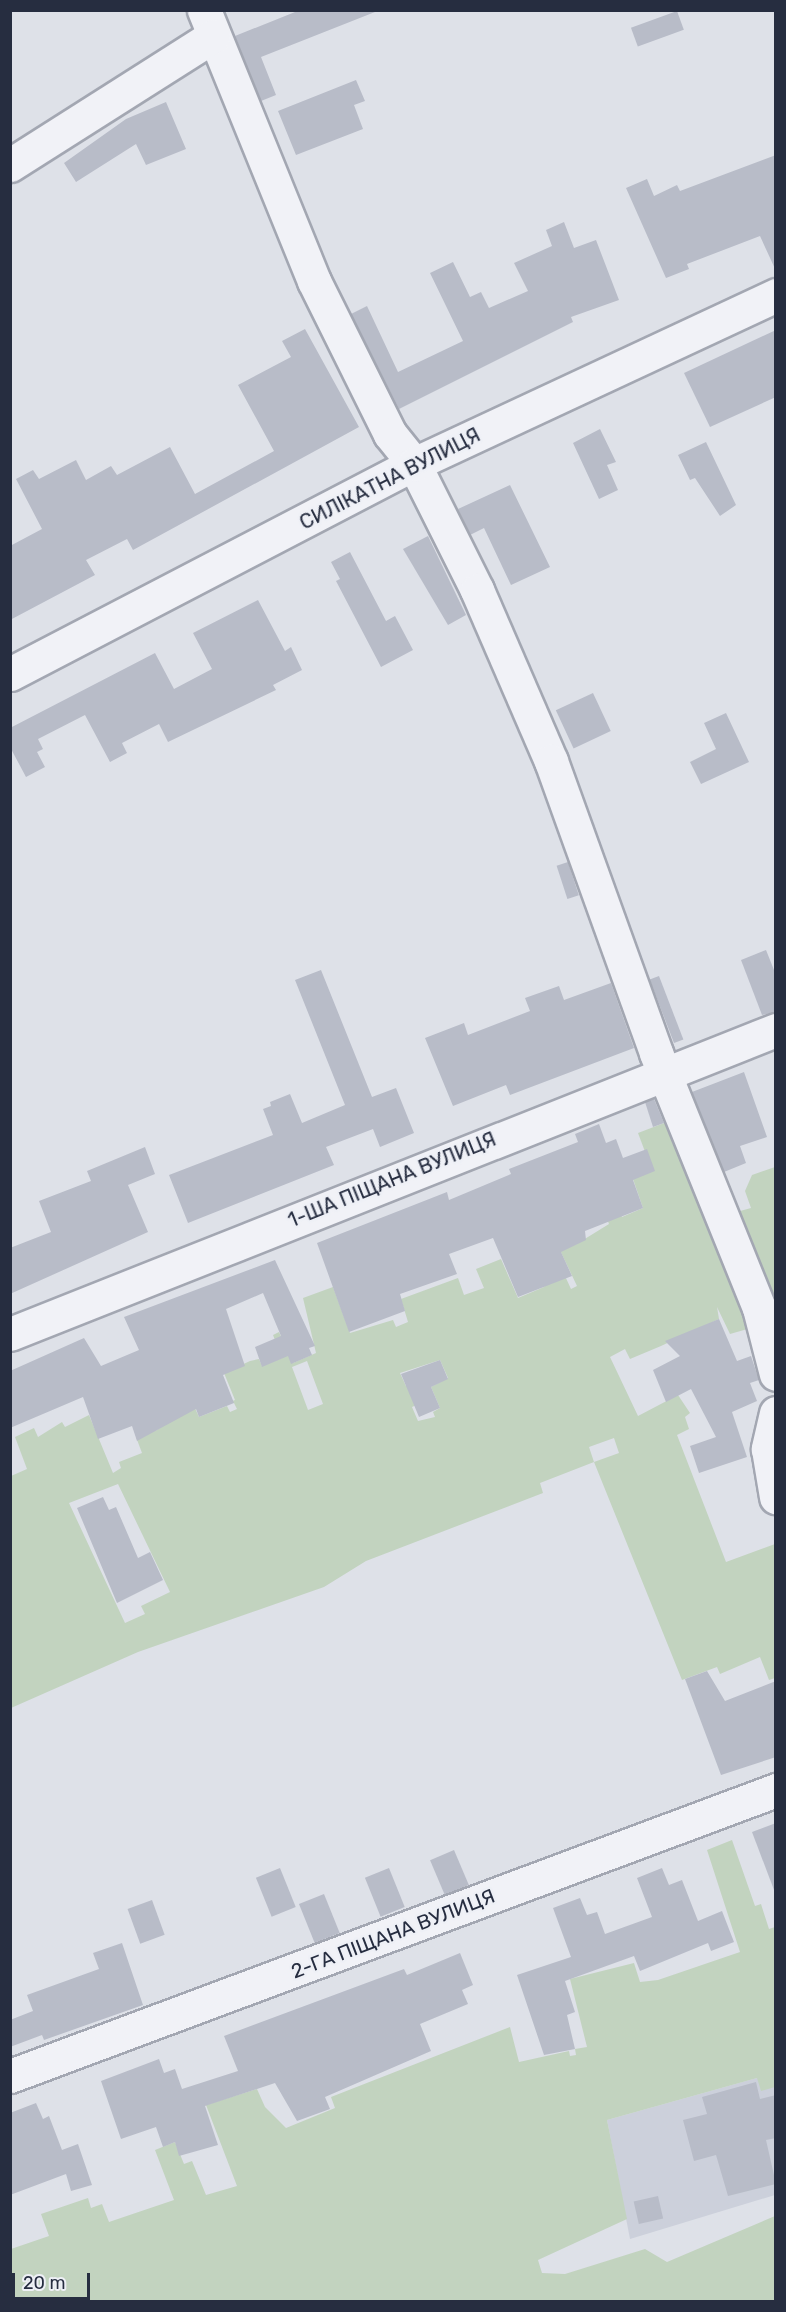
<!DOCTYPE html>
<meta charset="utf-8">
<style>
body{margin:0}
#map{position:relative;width:786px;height:2312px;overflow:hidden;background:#dee1e8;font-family:Rubik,sans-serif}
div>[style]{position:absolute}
.built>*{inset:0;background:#ccd0db}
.green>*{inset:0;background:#c2d3bf}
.building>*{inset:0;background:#b8bcc8;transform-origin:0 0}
.roads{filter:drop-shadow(2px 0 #a3a7b2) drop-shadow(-2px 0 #a3a7b2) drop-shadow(0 2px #a3a7b2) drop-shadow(0 -2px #a3a7b2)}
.minor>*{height:33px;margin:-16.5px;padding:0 16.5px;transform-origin:16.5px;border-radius:16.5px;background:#f1f2f7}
span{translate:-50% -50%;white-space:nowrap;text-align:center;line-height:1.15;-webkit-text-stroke:5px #eef0f6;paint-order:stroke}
.street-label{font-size:20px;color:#262d40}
.frame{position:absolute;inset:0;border:12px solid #262d40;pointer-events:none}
.scale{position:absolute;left:12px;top:2273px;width:78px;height:27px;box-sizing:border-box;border:3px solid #262d40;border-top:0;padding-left:8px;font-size:18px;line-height:21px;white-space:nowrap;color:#262d40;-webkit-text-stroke:4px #eef0f6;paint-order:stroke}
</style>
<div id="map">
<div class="built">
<i style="clip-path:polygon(775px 2073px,775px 2195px,630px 2239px,607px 2120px)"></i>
</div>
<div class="green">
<i style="clip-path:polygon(evenodd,672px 1120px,751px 1328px,730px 1334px,717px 1307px,719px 1319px,661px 1346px,630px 1359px,625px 1349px,610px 1357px,638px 1416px,678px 1395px,690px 1413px,685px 1417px,689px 1429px,677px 1435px,726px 1562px,775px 1544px,775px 1678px,769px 1680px,760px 1657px,720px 1674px,717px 1667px,682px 1680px,594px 1462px,540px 1483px,543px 1493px,366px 1561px,324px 1587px,138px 1652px,11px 1708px,11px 1476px,27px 1469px,15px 1437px,34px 1428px,38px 1437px,62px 1422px,65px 1427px,89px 1415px,113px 1473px,121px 1468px,119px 1462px,142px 1453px,136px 1437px,157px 1430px,194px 1406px,199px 1417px,227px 1406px,230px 1412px,237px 1409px,234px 1403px,227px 1403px,235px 1400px,224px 1373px,250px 1361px,259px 1359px,262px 1366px,282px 1358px,273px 1335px,279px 1332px,293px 1363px,316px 1353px,303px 1298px,333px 1287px,350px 1333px,393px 1320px,396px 1327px,408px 1322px,401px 1299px,458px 1278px,464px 1295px,484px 1288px,476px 1269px,501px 1259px,518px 1298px,544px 1287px,560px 1265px,571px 1289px,577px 1286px,558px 1246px,575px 1245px,609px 1224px,603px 1208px,616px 1203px,622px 1217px,643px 1208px,633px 1179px,647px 1157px,638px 1133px,672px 1120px,440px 1360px,448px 1378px,431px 1387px,440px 1408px,433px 1412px,435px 1417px,418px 1421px,412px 1407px,423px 1402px,415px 1383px,406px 1386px,400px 1373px,440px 1360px,672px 1120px,307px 1361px,323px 1404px,308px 1410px,292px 1367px,307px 1361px,672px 1120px,614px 1438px,619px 1453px,594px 1462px,589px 1447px,614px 1438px,672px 1120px,118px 1484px,170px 1592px,141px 1606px,145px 1614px,125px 1623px,69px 1503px,118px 1484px)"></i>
<i style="clip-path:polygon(775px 1167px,775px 1304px,769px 1306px,733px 1213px,751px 1208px,745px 1191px,752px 1175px)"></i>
<i style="clip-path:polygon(732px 1840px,755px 1906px,761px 1904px,769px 1929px,775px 1927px,775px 2087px,761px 2091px,757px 2078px,607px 2120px,627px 2219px,538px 2260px,542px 2273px,565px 2274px,645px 2249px,667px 2262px,775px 2216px,775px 2301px,11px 2301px,11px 2249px,49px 2236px,41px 2214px,88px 2198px,91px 2208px,102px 2204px,109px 2222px,174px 2200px,155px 2150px,175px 2142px,184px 2164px,192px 2161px,206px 2195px,237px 2186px,206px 2105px,257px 2089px,265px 2107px,286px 2128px,335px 2108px,331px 2097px,510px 2027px,519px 2062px,569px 2051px,570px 2056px,576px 2055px,575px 2049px,587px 2047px,570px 1979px,634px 1963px,640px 1982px,658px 1980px,740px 1952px,707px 1850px)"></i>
</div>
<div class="building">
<i style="clip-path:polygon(300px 10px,375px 12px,261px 57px,276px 95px,261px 101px,235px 36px)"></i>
<i style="left:677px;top:11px;width:20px;height:49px;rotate:70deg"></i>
<i style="clip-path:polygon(356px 80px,365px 101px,354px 105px,363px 129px,296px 155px,278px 111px)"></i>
<i style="clip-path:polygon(166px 102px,186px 149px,146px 165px,136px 144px,76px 182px,64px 163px,126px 119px)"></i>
<i style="clip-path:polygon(776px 155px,776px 271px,760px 236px,687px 264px,689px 269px,666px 278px,626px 188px,647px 179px,654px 196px,677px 185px,680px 191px)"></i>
<i style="clip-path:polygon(564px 222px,574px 248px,596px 240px,619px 300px,571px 317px,573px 322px,399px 409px,351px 314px,367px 306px,398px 372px,463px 341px,430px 273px,453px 262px,470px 297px,481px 292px,489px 308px,528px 291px,514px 263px,552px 246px,546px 230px)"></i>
<i style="clip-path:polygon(305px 329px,359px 427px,133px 550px,127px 539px,86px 560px,95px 575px,10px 620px,10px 546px,42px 529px,16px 479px,33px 470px,39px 479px,76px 460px,86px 480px,111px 466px,117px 475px,170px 447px,195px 494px,274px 451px,238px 385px,291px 357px,282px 341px)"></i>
<i style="clip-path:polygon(776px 330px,776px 397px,710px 427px,684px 373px)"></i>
<i style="clip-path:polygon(600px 429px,616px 462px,607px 465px,618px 490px,599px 499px,573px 443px)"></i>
<i style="clip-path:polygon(706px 442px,736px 505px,720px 516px,695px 478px,690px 480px,678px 455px)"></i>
<i style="clip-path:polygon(510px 485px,550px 567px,511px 585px,484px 528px,470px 535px,458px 509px)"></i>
<i style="clip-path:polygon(428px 536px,466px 615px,448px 625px,403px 549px)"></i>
<i style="clip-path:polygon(350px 552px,386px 621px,395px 616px,413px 650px,381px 667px,336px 581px,340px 579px,331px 562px)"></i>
<i style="clip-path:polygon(258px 600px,285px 651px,291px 647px,302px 670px,273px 685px,276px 690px,168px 742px,159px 724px,122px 743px,127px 753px,110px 762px,85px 715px,38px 739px,43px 749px,37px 752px,45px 767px,26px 777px,10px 747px,10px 728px,155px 653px,174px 689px,212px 669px,193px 633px)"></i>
<i style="left:593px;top:693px;width:42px;height:41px;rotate:65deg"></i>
<i style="clip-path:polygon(726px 713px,749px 762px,701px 784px,690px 762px,716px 749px,704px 723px)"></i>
<i style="left:568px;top:862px;width:35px;height:12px;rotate:72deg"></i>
<i style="clip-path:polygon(766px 950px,776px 975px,776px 1012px,762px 1015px,741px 960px)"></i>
<i style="clip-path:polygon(321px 970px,372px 1097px,396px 1088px,414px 1133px,380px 1147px,373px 1129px,326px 1147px,334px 1165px,188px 1223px,169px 1175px,273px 1135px,263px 1109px,271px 1106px,270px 1102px,290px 1094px,302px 1123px,345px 1105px,295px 980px)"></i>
<i style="left:659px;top:976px;width:68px;height:10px;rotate:69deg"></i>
<i style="clip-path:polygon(611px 983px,634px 1048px,510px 1095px,506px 1085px,453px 1106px,425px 1038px,464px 1023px,468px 1035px,530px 1011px,525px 998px,559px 986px,564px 1000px)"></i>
<i style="clip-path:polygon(744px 1072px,767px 1137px,740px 1146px,746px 1163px,724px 1172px,692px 1092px)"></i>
<i style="clip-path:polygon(654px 1099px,664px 1123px,653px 1127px,645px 1102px)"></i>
<i style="clip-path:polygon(599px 1124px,606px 1143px,616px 1139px,623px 1158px,647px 1149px,655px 1171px,633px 1180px,643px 1208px,585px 1231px,586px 1240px,561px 1252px,572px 1276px,518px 1297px,493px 1238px,449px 1254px,457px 1274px,400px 1294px,405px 1311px,349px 1332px,317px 1243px,447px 1192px,449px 1200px,511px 1174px,509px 1169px,578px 1142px,575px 1134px)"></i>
<i style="clip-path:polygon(145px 1147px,155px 1174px,128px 1185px,148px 1232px,10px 1294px,10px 1248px,51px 1232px,39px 1201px,91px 1181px,87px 1171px)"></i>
<i style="clip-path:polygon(275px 1260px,315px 1346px,309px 1348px,312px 1355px,291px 1364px,288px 1356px,262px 1367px,255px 1347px,281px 1336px,263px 1293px,226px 1309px,245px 1366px,223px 1375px,234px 1403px,199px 1417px,196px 1409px,137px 1441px,132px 1426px,98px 1439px,83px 1397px,10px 1428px,10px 1371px,84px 1338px,101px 1366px,139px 1350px,124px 1317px)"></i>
<i style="clip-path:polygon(719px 1319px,737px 1361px,751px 1356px,759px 1380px,750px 1383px,757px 1401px,732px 1412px,747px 1457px,699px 1473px,690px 1446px,716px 1437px,691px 1389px,666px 1402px,653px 1370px,680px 1356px,665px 1341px)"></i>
<i style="clip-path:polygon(440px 1360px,448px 1379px,431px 1387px,440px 1408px,419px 1417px,401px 1374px)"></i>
<i style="clip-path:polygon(103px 1497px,109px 1510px,116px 1507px,138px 1558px,150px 1552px,163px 1580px,117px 1603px,77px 1508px)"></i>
<i style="clip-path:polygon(707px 1671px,725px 1701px,776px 1681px,776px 1757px,721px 1775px,685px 1679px)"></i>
<i style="clip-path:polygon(776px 1823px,776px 1889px,774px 1890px,752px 1832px)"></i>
<i style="left:454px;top:1850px;width:38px;height:26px;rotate:67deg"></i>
<i style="left:280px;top:1868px;width:42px;height:26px;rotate:68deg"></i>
<i style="left:389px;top:1868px;width:42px;height:26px;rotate:68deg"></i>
<i style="clip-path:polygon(662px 1868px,669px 1885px,682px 1880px,698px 1921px,722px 1911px,734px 1942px,711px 1951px,708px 1943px,640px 1971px,634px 1956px,565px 1981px,575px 2012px,567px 2015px,575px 2049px,544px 2055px,517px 1975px,571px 1957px,553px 1908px,580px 1898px,587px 1915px,597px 1912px,605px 1934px,652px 1917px,637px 1878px)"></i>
<i style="left:324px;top:1894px;width:42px;height:27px;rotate:68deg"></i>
<i style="left:152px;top:1900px;width:37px;height:26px;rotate:70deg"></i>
<i style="clip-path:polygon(122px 1943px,143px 2005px,44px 2040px,42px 2035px,10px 2047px,10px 2020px,33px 2011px,27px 1995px,99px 1969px,93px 1953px)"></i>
<i style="clip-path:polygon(460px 1953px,473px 1985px,462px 1990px,468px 2004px,420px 2024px,431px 2051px,325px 2097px,330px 2109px,297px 2121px,275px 2083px,205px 2106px,218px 2145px,179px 2156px,175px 2142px,163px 2147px,156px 2127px,121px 2139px,101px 2081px,159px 2059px,164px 2073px,175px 2069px,182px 2089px,238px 2071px,224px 2036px,404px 1969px,407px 1975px)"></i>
<i style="clip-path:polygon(756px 2082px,760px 2099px,776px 2095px,776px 2138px,766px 2140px,776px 2184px,728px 2196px,716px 2155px,694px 2161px,683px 2120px,707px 2114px,702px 2097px)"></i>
<i style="clip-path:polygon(36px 2103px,43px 2119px,49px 2116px,62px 2150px,78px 2144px,92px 2185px,71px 2191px,66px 2174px,10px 2195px,10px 2113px)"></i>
<i style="left:658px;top:2196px;width:23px;height:25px;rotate:77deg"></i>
</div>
<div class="roads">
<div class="minor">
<i style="left:204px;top:10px;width:292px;rotate:67.9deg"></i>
<i style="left:314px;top:281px;width:171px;rotate:63.6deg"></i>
<i style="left:390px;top:434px;width:38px;rotate:51deg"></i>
<i style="left:414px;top:464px;width:141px;rotate:63.4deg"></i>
<i style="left:477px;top:590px;width:186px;rotate:66.6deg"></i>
<i style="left:551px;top:761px;width:310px;rotate:70.2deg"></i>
<i style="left:656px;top:1053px;width:275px;rotate:68deg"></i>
<i style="left:759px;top:1308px;width:68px;rotate:75.6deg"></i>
<i style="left:10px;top:165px;width:241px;rotate:-32.4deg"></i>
<i style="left:10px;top:674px;width:455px;rotate:-27.5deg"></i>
<i style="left:414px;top:464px;width:400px;rotate:-25deg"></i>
<i style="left:10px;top:1334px;width:824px;rotate:-21.65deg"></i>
<i style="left:776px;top:1413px;width:37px;rotate:103deg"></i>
<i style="left:768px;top:1449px;width:49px;rotate:80.5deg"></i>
<i style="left:10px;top:2076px;width:818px;rotate:-20.47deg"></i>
</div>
</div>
<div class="street-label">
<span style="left:390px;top:479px;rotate:-27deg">СИЛІКАТНА ВУЛИЦЯ</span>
<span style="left:392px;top:1180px;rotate:-22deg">1-ША ПІЩАНА ВУЛИЦЯ</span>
<span style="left:393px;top:1934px;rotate:-21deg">2-ГА ПІЩАНА ВУЛИЦЯ</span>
</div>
<div class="frame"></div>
<div class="scale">20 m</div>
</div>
